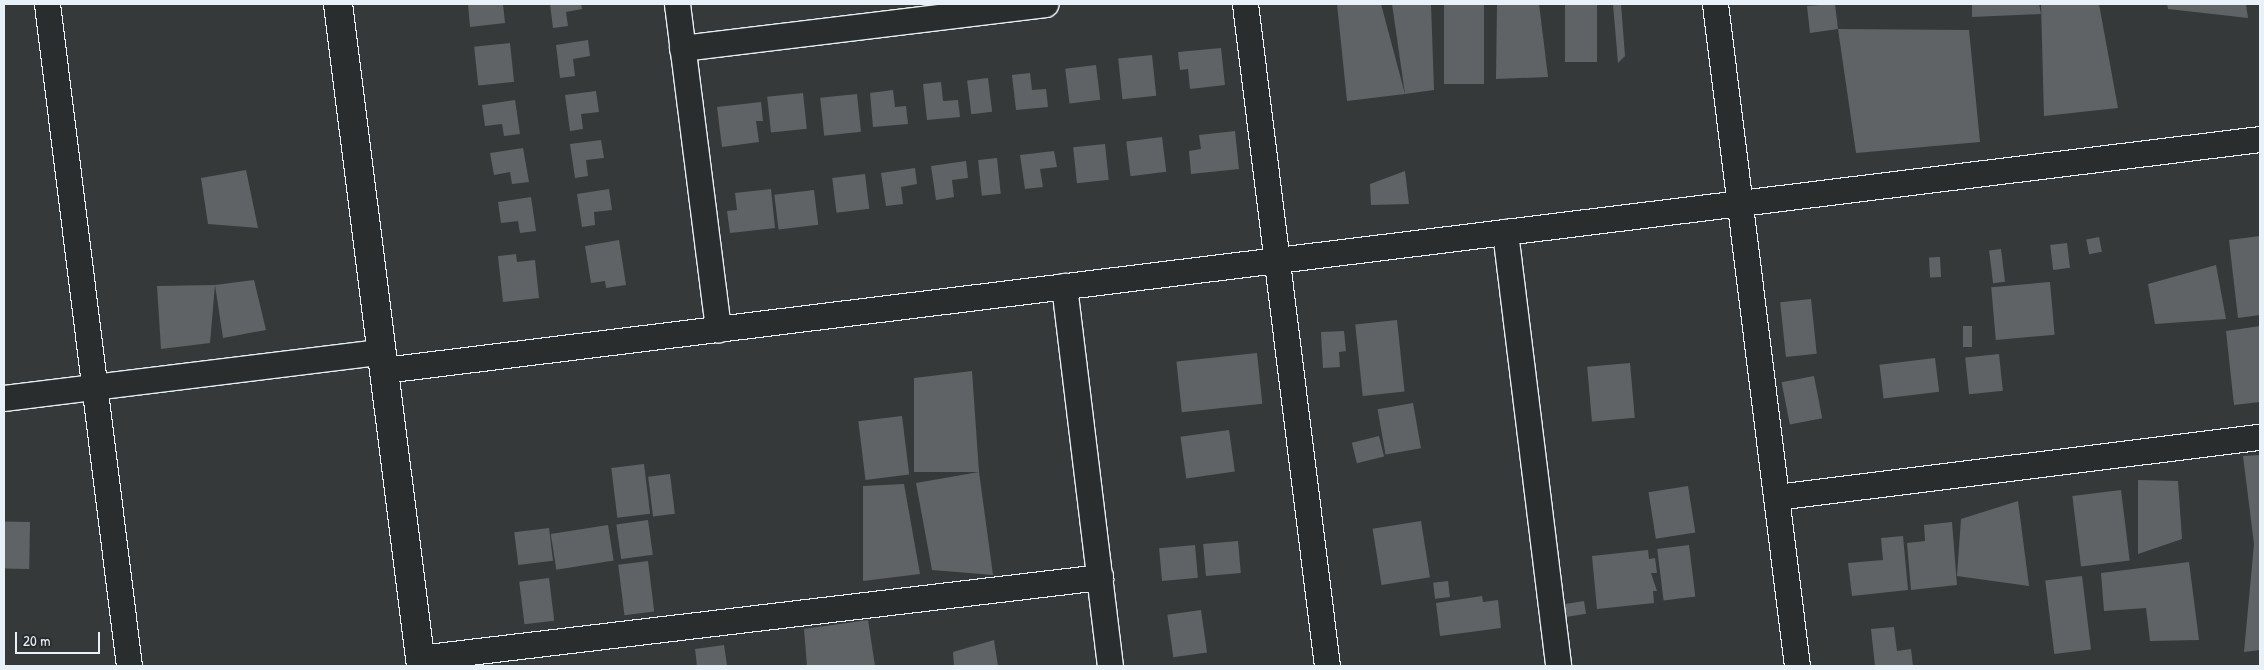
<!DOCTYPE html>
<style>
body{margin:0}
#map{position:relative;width:2264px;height:670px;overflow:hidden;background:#35393a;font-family:"Patrick Hand",sans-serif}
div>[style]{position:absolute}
.building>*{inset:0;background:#5f6365;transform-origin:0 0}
.roads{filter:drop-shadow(1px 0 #e8f1f8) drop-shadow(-1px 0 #e8f1f8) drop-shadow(0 1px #e8f1f8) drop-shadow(0 -1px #e8f1f8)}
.minor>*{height:25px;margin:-12.5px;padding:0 12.5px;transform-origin:12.5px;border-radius:12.5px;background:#2a2d2e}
.tertiary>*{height:28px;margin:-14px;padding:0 14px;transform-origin:14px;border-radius:14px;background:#2a2d2e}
span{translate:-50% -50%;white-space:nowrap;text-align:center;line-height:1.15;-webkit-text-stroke:4px #2a2d2e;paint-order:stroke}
.frame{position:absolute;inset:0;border:5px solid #e8f1f8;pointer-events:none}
.scale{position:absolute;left:15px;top:632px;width:85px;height:22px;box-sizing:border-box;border:2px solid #e8f1f8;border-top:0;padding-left:6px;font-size:15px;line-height:18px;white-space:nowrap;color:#e8f1f8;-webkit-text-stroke:4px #2a2d2e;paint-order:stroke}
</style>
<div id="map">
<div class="building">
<i style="clip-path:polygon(468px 4px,503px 4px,505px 23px,470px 27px)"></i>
<i style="clip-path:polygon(550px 4px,581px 4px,582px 9px,566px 12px,568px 26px,553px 28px)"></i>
<i style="clip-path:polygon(1337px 4px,1381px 4px,1405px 94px,1347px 101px)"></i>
<i style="clip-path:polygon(1392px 4px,1431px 4px,1434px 90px,1405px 94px)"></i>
<i style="left:1444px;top:4px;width:40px;height:80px"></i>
<i style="clip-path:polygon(1497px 4px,1539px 4px,1548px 77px,1496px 79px)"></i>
<i style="left:1565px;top:4px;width:32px;height:58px"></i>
<i style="clip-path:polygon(1613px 4px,1621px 4px,1625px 56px,1618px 63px)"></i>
<i style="clip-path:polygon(1835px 4px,1838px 29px,1969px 30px,1980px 142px,1856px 153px,1838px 29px,1810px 33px,1807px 6px)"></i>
<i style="clip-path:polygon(1972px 4px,2039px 4px,2041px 14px,1972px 17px)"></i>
<i style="clip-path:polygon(2041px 4px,2099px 4px,2118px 108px,2044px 116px)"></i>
<i style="clip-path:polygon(2167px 4px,2246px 4px,2248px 18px,2168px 9px)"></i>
<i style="clip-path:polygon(588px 40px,590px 56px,573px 59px,575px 76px,560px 78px,556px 45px)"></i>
<i style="left:510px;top:43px;width:39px;height:36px;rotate:84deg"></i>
<i style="clip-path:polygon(1221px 48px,1225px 85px,1190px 89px,1188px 69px,1180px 70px,1178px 52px)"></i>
<i style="left:1152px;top:55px;width:41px;height:34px;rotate:84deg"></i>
<i style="left:1096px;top:65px;width:35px;height:31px;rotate:83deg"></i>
<i style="clip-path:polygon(1030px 73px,1032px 90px,1046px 89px,1048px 107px,1016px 110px,1012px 75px)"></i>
<i style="left:988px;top:78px;width:34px;height:21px;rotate:83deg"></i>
<i style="clip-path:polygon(941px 82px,943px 101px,958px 100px,960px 117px,927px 120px,923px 84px)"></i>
<i style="clip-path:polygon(893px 90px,895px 107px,906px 106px,908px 124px,873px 127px,870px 93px)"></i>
<i style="clip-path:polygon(596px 91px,599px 112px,581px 114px,583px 129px,570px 131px,565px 95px)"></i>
<i style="left:803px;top:93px;width:36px;height:36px;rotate:84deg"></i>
<i style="left:857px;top:94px;width:38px;height:37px;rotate:84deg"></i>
<i style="clip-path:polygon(515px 100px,520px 134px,504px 136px,502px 124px,485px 126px,482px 105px)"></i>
<i style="clip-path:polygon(761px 102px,763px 121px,756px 121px,759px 142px,722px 147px,717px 107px)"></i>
<i style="clip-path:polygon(1235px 131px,1239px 169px,1191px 174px,1189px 151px,1201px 149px,1199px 135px)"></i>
<i style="left:1162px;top:137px;width:35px;height:36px;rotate:83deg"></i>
<i style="clip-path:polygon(601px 140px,604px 158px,586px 160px,588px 176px,575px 178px,570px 144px)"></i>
<i style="left:1105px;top:144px;width:36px;height:32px;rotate:84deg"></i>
<i style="clip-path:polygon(523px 148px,529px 182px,512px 184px,510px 172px,494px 175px,490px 153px)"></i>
<i style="clip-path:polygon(1054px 151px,1057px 167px,1040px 169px,1043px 187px,1025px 189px,1020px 155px)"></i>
<i style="left:997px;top:158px;width:36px;height:19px;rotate:84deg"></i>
<i style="clip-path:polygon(966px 161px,968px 178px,952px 180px,954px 197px,936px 200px,931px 166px)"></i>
<i style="clip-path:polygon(915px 168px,917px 184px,901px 187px,903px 204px,886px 206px,881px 173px)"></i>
<i style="clip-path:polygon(246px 170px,258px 228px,208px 224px,201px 178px)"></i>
<i style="clip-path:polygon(1405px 171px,1409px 204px,1371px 205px,1370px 184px)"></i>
<i style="left:865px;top:174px;width:35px;height:33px;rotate:83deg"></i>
<i style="clip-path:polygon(609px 189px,612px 210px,594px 212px,595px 225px,582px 227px,577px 194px)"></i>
<i style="clip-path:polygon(771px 189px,775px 228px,730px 233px,727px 211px,737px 210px,735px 193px)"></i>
<i style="left:814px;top:190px;width:35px;height:40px;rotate:83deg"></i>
<i style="clip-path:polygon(531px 197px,536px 231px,520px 233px,518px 221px,501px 223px,498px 202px)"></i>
<i style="clip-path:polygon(2260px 236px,2260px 315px,2238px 318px,2229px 240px)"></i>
<i style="left:2099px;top:237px;width:15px;height:13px;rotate:79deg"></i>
<i style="clip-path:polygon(619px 240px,626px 285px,606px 288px,605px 281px,591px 283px,585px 246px)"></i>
<i style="left:2067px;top:243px;width:25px;height:17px;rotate:83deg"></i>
<i style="left:2001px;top:249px;width:33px;height:12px;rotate:83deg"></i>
<i style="clip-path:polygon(516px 254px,517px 262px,535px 260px,539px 298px,503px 302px,498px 256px)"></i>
<i style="left:1940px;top:257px;width:20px;height:11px;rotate:87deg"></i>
<i style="clip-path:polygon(2216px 265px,2226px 319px,2155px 324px,2148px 284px)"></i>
<i style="clip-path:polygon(254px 280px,266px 330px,223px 338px,215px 285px)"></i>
<i style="left:2050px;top:282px;width:53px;height:59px;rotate:85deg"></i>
<i style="clip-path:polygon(215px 285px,210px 343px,161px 349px,157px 286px)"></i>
<i style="left:1811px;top:299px;width:55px;height:31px;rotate:84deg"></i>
<i style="left:1397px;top:320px;width:72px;height:42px;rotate:84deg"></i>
<i style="left:1963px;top:326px;width:9px;height:21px"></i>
<i style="clip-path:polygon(2260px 326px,2260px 402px,2234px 405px,2226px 331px)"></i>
<i style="clip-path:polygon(1344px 331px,1346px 351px,1339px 352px,1340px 367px,1323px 368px,1321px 332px)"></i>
<i style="left:1257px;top:353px;width:51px;height:81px;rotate:84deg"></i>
<i style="left:1999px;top:354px;width:37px;height:34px;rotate:84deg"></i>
<i style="left:1935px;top:358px;width:34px;height:56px;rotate:83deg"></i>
<i style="left:1630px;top:363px;width:55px;height:43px;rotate:85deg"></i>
<i style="clip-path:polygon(972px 371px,979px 472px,914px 472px,914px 378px)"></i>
<i style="left:1814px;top:376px;width:43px;height:33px;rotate:79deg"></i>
<i style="left:1413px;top:403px;width:46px;height:36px;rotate:80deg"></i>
<i style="left:902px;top:416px;width:59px;height:44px;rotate:83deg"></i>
<i style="left:1229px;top:430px;width:42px;height:49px;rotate:82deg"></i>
<i style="left:1379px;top:436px;width:21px;height:28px;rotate:76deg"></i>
<i style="clip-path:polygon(2260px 455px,2260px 650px,2244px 652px,2254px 544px,2243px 456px)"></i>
<i style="left:644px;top:464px;width:50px;height:33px;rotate:83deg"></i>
<i style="clip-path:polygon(979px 472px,993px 575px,932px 570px,916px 483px)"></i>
<i style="left:670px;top:474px;width:40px;height:22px;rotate:83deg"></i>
<i style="clip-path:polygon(2138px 480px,2178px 481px,2182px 539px,2138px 554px)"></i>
<i style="clip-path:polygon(904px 484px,920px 574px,863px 581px,863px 486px)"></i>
<i style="left:1688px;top:486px;width:47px;height:40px;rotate:81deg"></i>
<i style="left:2121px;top:490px;width:71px;height:49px;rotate:83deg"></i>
<i style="clip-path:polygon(2018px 501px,2029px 586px,1957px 576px,1961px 519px)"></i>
<i style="left:648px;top:520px;width:35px;height:32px;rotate:82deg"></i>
<i style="left:1421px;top:521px;width:57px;height:49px;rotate:81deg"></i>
<i style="left:30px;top:522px;width:47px;height:26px;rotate:91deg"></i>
<i style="clip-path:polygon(1952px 522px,1957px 585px,1911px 590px,1907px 543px,1925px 541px,1924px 525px)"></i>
<i style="left:608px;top:525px;width:36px;height:58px;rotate:81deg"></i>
<i style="left:549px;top:528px;width:33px;height:35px;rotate:83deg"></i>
<i style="clip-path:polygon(1903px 536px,1908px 590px,1852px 596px,1848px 563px,1883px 560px,1881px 538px)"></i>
<i style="left:1238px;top:541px;width:32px;height:35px;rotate:85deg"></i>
<i style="left:1195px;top:545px;width:33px;height:36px;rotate:85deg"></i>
<i style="left:1689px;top:545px;width:52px;height:32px;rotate:83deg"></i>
<i style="clip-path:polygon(1648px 550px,1649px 559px,1655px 558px,1657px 573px,1651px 573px,1657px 591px,1653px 591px,1654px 603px,1597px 609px,1592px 556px)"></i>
<i style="left:648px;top:561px;width:51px;height:30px;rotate:83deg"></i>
<i style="clip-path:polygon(2189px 562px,2199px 640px,2150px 641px,2146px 608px,2104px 611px,2101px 573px)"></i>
<i style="left:2082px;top:576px;width:74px;height:37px;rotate:83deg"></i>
<i style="left:549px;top:578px;width:43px;height:30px;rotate:83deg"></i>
<i style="left:1448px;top:581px;width:16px;height:15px;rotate:83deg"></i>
<i style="clip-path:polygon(1482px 596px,1483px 602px,1498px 600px,1501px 628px,1440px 636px,1436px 603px)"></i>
<i style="left:1584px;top:601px;width:13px;height:22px;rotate:81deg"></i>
<i style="left:1201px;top:610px;width:43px;height:34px;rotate:82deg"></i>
<i style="clip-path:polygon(868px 620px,875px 666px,807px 666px,804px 629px)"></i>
<i style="clip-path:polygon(1894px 627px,1897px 651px,1911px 649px,1913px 666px,1875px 666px,1871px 629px)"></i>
<i style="clip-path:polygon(994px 640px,998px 666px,954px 666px,953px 652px)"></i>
<i style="clip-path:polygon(724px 645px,727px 665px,697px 666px,695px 649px)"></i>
</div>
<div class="roads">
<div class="minor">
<i style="left:47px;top:4px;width:667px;rotate:82.94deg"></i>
<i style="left:677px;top:4px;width:328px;rotate:82.8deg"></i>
<i style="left:1245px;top:4px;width:667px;rotate:82.94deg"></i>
<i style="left:1715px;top:4px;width:667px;rotate:82.94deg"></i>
<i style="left:682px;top:48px;width:366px;rotate:-6.9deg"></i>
<i style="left:1505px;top:232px;width:437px;rotate:83deg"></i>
<i style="left:1064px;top:286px;width:383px;rotate:83.1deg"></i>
<i style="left:384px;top:370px;width:1890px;rotate:-7.02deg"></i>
<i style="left:4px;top:398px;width:380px;rotate:-7deg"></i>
<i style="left:1776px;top:497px;width:488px;rotate:-7.1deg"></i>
<i style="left:419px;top:658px;width:686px;rotate:-6.78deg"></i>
</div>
<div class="tertiary">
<i style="left:338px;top:4px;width:667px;rotate:82.85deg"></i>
</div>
</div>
<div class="frame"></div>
<div class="scale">20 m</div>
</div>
